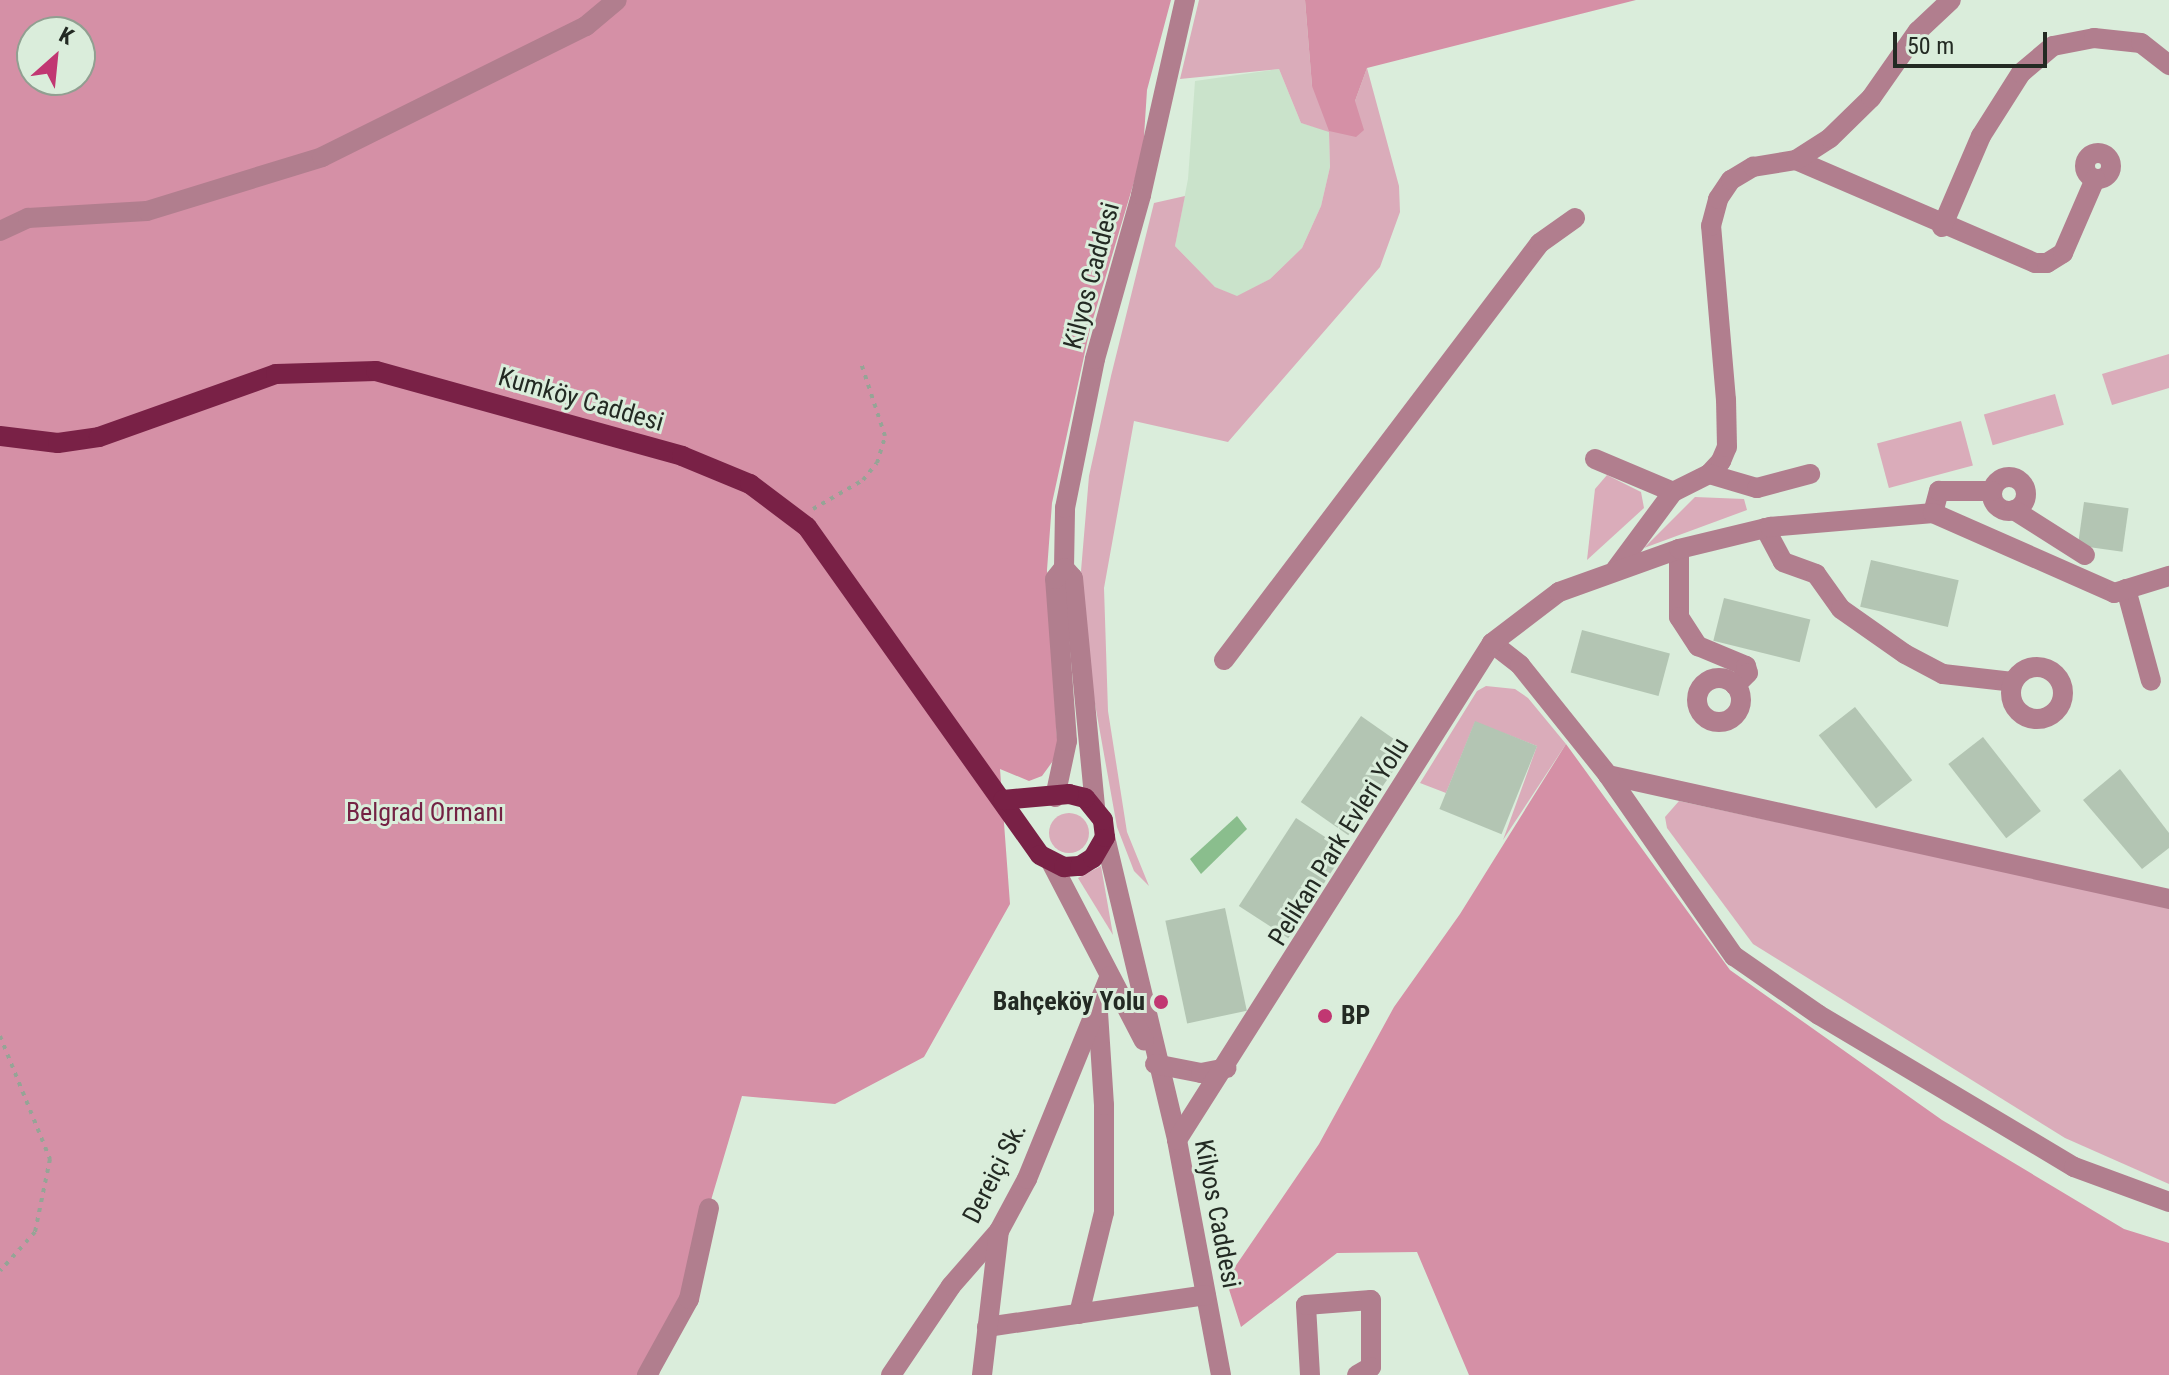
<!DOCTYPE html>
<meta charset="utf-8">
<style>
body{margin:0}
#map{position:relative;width:2169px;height:1375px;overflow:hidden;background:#daeddb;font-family:"Roboto Condensed",sans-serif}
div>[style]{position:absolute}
.built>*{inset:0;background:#cae3cb}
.green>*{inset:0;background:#daacba;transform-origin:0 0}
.round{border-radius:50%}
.forest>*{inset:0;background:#d590a6}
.water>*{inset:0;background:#8abe8d}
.building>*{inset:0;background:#b3c5b3;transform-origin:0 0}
.path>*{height:4px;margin-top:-2px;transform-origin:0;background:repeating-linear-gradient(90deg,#96a496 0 4px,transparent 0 10px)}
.minor>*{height:20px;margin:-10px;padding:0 10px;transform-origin:10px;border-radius:10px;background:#b17e8e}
.minor>.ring{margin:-10px;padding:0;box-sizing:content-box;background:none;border:20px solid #b17e8e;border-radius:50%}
.major>*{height:20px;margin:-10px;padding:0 10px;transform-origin:10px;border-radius:10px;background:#792146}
.dots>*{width:22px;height:22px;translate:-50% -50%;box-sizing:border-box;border:4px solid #daeddb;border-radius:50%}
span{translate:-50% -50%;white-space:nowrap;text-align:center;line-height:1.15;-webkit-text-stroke:6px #daeddb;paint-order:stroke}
.street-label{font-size:26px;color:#232a23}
.park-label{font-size:26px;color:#742244}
.poi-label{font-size:26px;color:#232a23;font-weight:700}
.right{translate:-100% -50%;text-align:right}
.left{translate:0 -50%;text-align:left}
.north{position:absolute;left:16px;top:16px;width:80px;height:80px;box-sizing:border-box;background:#daeddb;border:2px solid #919f91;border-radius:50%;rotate:27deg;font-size:22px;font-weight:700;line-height:32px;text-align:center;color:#232a23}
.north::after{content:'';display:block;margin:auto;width:28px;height:36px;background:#c13772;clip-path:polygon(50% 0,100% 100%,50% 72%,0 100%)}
.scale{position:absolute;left:1893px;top:32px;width:154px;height:36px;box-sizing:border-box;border:4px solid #232a23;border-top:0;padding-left:10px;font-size:24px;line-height:28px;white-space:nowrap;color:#232a23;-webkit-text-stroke:6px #daeddb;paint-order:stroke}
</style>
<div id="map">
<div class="built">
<i style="clip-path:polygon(1279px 69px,1301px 123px,1329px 131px,1330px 167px,1321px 206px,1302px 248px,1270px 279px,1237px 297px,1215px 287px,1175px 246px,1188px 179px,1195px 81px)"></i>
</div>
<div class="green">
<i style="clip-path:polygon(1199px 0,1305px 0,1312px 86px,1355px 101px,1367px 68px,1399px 186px,1400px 212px,1380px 267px,1228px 442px,1134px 421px,1104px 588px,1108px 711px,1127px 832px,1149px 886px,1134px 871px,1117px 827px,1090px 676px,1081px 571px,1089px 476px,1111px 376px,1154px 203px,1185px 196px,1175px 246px,1215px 287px,1237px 296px,1270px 279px,1302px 248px,1321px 206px,1330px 167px,1329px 132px,1301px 123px,1279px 69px,1180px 79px)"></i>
<i style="clip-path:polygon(2169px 354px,2169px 388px,2112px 405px,2102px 374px)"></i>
<i style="left:2055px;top:394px;width:32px;height:74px;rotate:74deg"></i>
<i style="left:1961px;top:421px;width:46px;height:87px;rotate:75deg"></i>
<i style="clip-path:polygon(1607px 475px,1641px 492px,1644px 508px,1587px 560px,1595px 489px)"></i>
<i style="clip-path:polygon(1695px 497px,1744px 499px,1747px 510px,1644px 548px)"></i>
<i style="clip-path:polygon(1486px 686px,1515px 689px,1528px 698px,1566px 744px,1503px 840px,1537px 746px,1475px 722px,1446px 793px,1420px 783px,1477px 691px)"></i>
<i style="clip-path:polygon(1679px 801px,2169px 906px,2169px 1184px,2065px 1138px,1753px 944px,1667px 828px,1665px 817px)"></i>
<i class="round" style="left:1049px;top:813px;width:40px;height:40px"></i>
<i style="clip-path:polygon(1101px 866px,1113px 935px,1078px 878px)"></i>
</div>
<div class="forest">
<i style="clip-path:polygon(evenodd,0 0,1171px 0,1147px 90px,1143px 152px,1090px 329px,1052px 503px,1047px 570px,1058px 754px,1042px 776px,1029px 781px,1000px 769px,1010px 904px,924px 1057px,835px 1104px,742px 1096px,659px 1375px,0 1375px,0 0,32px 32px,80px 32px,80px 80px,32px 80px,32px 32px)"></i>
<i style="clip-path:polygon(1305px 0,1636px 0,1367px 68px,1355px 101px,1364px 130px,1356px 137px,1329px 131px,1312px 86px)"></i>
<i style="clip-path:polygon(1566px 744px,1730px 970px,1942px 1120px,2124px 1229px,2169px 1243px,2169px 1375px,1469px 1375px,1417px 1252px,1337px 1253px,1241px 1327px,1226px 1280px,1319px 1144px,1394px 1007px,1460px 914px)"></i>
</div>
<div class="water">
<i style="clip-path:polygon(1237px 816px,1247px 829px,1201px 874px,1190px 859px)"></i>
</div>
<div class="building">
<i style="left:2084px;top:502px;width:45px;height:44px;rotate:8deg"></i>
<i style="left:1871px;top:560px;width:90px;height:48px;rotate:13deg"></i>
<i style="left:1724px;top:598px;width:89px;height:44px;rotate:14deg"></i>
<i style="left:1582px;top:630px;width:91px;height:44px;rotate:15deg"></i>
<i style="left:1855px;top:707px;width:93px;height:46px;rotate:52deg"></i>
<i style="left:1361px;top:716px;width:58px;height:105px;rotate:35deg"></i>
<i style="left:1475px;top:721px;width:67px;height:95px;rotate:22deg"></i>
<i style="left:1983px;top:737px;width:94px;height:44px;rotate:52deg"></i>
<i style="clip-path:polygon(2120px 769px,2169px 833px,2169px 848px,2142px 869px,2083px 800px)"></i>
<i style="left:1296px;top:818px;width:59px;height:105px;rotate:33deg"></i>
<i style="left:1225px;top:908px;width:105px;height:61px;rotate:78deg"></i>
</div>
<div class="path">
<i style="left:813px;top:509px;width:58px;rotate:-30.1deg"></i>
<i style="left:863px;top:480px;width:22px;rotate:-51deg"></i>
<i style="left:877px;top:463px;width:28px;rotate:-73deg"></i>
<i style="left:885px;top:436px;width:77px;rotate:-108.2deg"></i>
<i style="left:0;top:1036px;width:133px;rotate:67.9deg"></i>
<i style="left:50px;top:1159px;width:75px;rotate:101.6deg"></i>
<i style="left:35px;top:1232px;width:52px;rotate:131.9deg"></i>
</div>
<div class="minor">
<i class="ring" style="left:2085px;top:153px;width:6px;height:6px"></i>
<i style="left:1796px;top:160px;width:260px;rotate:23.3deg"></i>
<i style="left:2035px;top:263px;width:12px"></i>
<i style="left:2047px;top:263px;width:19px;rotate:-32deg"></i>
<i style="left:2063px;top:253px;width:81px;rotate:-66.6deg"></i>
<i style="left:1942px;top:227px;width:99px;rotate:-66.8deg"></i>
<i style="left:1981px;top:136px;width:75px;rotate:-57.6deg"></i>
<i style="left:2021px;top:73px;width:42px;rotate:-40.2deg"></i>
<i style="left:2053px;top:46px;width:42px;rotate:-11deg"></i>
<i style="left:2094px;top:38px;width:47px;rotate:6.1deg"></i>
<i style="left:2141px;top:43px;width:36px;rotate:38deg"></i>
<i style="left:0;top:231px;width:31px;rotate:-25deg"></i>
<i style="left:28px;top:218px;width:119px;rotate:-3.4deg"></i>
<i style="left:147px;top:211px;width:183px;rotate:-17.1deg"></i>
<i style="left:322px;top:157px;width:295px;rotate:-26.4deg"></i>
<i style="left:586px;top:26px;width:40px;rotate:-40deg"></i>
<i style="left:1595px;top:459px;width:85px;rotate:22.9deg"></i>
<i style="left:1673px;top:492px;width:40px;rotate:-26.6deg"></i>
<i style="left:1709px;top:474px;width:18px;rotate:-47deg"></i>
<i style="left:1721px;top:461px;width:15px;rotate:-67deg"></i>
<i style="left:1727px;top:447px;width:47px;rotate:-91.2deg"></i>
<i style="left:1726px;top:400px;width:175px;rotate:-94.9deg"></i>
<i style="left:1711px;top:226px;width:28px;rotate:-75deg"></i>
<i style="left:1718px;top:199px;width:23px;rotate:-56deg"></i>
<i style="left:1731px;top:180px;width:26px;rotate:-31deg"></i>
<i style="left:1753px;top:167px;width:44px;rotate:-9.2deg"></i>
<i style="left:1796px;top:160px;width:40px;rotate:-32.9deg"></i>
<i style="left:1830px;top:138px;width:57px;rotate:-44.3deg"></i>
<i style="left:1871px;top:98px;width:82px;rotate:-55deg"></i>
<i style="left:1918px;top:31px;width:45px;rotate:-43.2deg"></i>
<i style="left:1709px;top:474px;width:50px;rotate:16.3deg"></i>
<i style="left:1757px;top:488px;width:55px;rotate:-14.8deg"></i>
<i class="ring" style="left:1992px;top:477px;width:14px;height:14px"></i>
<i style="left:2014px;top:510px;width:84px;rotate:32.4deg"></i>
<i style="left:1933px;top:513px;width:23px;rotate:-75deg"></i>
<i style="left:1939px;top:491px;width:53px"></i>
<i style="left:1765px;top:528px;width:38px;rotate:62deg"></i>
<i style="left:1783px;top:562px;width:35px;rotate:20deg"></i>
<i style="left:1816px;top:574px;width:43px;rotate:54.5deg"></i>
<i style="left:1841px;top:609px;width:78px;rotate:35.1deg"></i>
<i style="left:1905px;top:654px;width:43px;rotate:27.8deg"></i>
<i style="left:1943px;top:674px;width:70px;rotate:6.5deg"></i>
<i style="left:1679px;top:549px;width:68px;rotate:90deg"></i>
<i style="left:1679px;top:617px;width:35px;rotate:57deg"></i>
<i style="left:1698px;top:646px;width:52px;rotate:22.6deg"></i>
<i style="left:1746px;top:666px;width:7px;rotate:74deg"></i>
<i style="left:1748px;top:673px;width:18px;rotate:135deg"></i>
<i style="left:1064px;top:568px;width:60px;rotate:-89deg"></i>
<i style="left:1065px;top:508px;width:152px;rotate:-78.6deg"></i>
<i style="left:1095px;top:359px;width:170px;rotate:-74.3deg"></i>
<i style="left:1141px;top:195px;width:200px;rotate:-77.3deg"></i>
<i style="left:1064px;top:568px;width:13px;rotate:48deg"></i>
<i style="left:1073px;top:578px;width:229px;rotate:84.5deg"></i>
<i style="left:1616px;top:569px;width:96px;rotate:-53.5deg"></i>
<i style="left:2126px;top:589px;width:95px;rotate:74.8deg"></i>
<i style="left:1492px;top:643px;width:36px;rotate:38deg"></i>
<i style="left:1520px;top:665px;width:141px;rotate:51.3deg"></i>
<i style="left:1608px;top:775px;width:575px;rotate:12.46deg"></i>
<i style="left:1224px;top:660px;width:523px;rotate:-52.85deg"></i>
<i style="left:1540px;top:243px;width:43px;rotate:-35.5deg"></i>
<i class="ring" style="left:2011px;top:667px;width:32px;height:32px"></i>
<i class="ring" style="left:1697px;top:678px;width:24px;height:24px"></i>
<i style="left:1608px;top:775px;width:221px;rotate:55.2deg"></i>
<i style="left:1734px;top:956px;width:103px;rotate:34.8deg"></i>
<i style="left:1819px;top:1015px;width:297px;rotate:30.8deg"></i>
<i style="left:2074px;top:1167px;width:101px;rotate:20.2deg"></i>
<i style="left:1055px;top:797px;width:57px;rotate:-77.9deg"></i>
<i style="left:1067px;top:741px;width:162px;rotate:-94.2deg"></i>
<i style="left:1055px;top:579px;width:14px;rotate:-51deg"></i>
<i style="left:1105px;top:837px;width:311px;rotate:76.6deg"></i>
<i style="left:1177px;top:1140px;width:239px;rotate:79.4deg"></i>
<i style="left:1052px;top:864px;width:199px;rotate:62.5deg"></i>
<i style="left:1155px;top:1064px;width:47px;rotate:11.1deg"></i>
<i style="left:1201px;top:1073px;width:26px;rotate:-11deg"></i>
<i style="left:1177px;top:1140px;width:588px;rotate:-57.63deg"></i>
<i style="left:1492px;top:643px;width:84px;rotate:-37.3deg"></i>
<i style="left:1559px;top:592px;width:127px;rotate:-19.7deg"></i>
<i style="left:1679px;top:549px;width:94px;rotate:-13.6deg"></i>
<i style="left:1770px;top:527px;width:164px;rotate:-4.9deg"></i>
<i style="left:1933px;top:513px;width:198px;rotate:23.8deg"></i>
<i style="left:2114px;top:593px;width:58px;rotate:-17.2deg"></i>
<i style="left:1079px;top:1314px;width:105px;rotate:-76.2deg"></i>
<i style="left:1104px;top:1212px;width:107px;rotate:-90deg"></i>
<i style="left:1104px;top:1105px;width:93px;rotate:-93.7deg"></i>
<i style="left:987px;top:1327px;width:221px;rotate:-8.3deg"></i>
<i style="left:647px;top:1375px;width:87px;rotate:-61.1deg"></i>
<i style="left:689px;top:1299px;width:93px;rotate:-77.6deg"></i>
<i style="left:891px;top:1375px;width:107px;rotate:-56deg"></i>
<i style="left:951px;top:1286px;width:73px;rotate:-48.9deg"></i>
<i style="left:999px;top:1231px;width:59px;rotate:-61.7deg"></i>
<i style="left:1027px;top:1179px;width:219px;rotate:-67.8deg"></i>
<i style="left:982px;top:1375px;width:145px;rotate:-83.3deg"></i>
<i style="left:1310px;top:1375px;width:70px;rotate:-93.3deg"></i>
<i style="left:1306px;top:1305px;width:65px;rotate:-4.4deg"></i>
<i style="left:1371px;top:1300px;width:67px;rotate:90deg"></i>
<i style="left:1371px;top:1367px;width:16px;rotate:150deg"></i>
</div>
<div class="major">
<i style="left:0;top:436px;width:58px;rotate:6.9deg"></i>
<i style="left:58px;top:443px;width:41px;rotate:-8.3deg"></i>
<i style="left:99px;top:437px;width:188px;rotate:-19.6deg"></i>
<i style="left:276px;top:374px;width:100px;rotate:-1.7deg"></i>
<i style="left:376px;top:371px;width:318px;rotate:15.5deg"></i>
<i style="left:682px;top:456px;width:74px;rotate:22.4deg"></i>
<i style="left:750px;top:484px;width:71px;rotate:37deg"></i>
<i style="left:807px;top:527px;width:402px;rotate:54.6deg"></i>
<i style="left:1040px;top:855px;width:27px;rotate:27deg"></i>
<i style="left:1064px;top:867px;width:16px;rotate:-4deg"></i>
<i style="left:1080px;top:866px;width:15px;rotate:-32deg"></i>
<i style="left:1093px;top:858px;width:24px;rotate:-60deg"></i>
<i style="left:1105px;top:837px;width:17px;rotate:-97deg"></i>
<i style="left:1103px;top:820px;width:28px;rotate:-129deg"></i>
<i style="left:1085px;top:798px;width:16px;rotate:-166deg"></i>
<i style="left:1069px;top:794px;width:66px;rotate:174.8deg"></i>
</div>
<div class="dots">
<i style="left:1161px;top:1002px;background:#c13772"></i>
<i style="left:1325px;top:1016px;background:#c13772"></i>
</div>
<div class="street-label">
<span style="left:1092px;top:276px;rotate:-75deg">Kilyos Caddesi</span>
<span style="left:581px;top:400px;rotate:16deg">Kumköy Caddesi</span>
<span style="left:1339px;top:842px;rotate:-58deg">Pelikan Park Evleri Yolu</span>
<span style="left:995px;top:1173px;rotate:-63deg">Dereiçi Sk.</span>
<span style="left:1217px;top:1214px;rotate:79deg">Kilyos Caddesi</span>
</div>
<div class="park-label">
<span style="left:425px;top:813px">Belgrad Ormanı</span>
</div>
<div class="poi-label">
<span class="right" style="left:1145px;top:1002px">Bahçeköy Yolu</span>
<span class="left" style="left:1341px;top:1016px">BP</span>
</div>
<div class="north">K</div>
<div class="scale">50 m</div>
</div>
